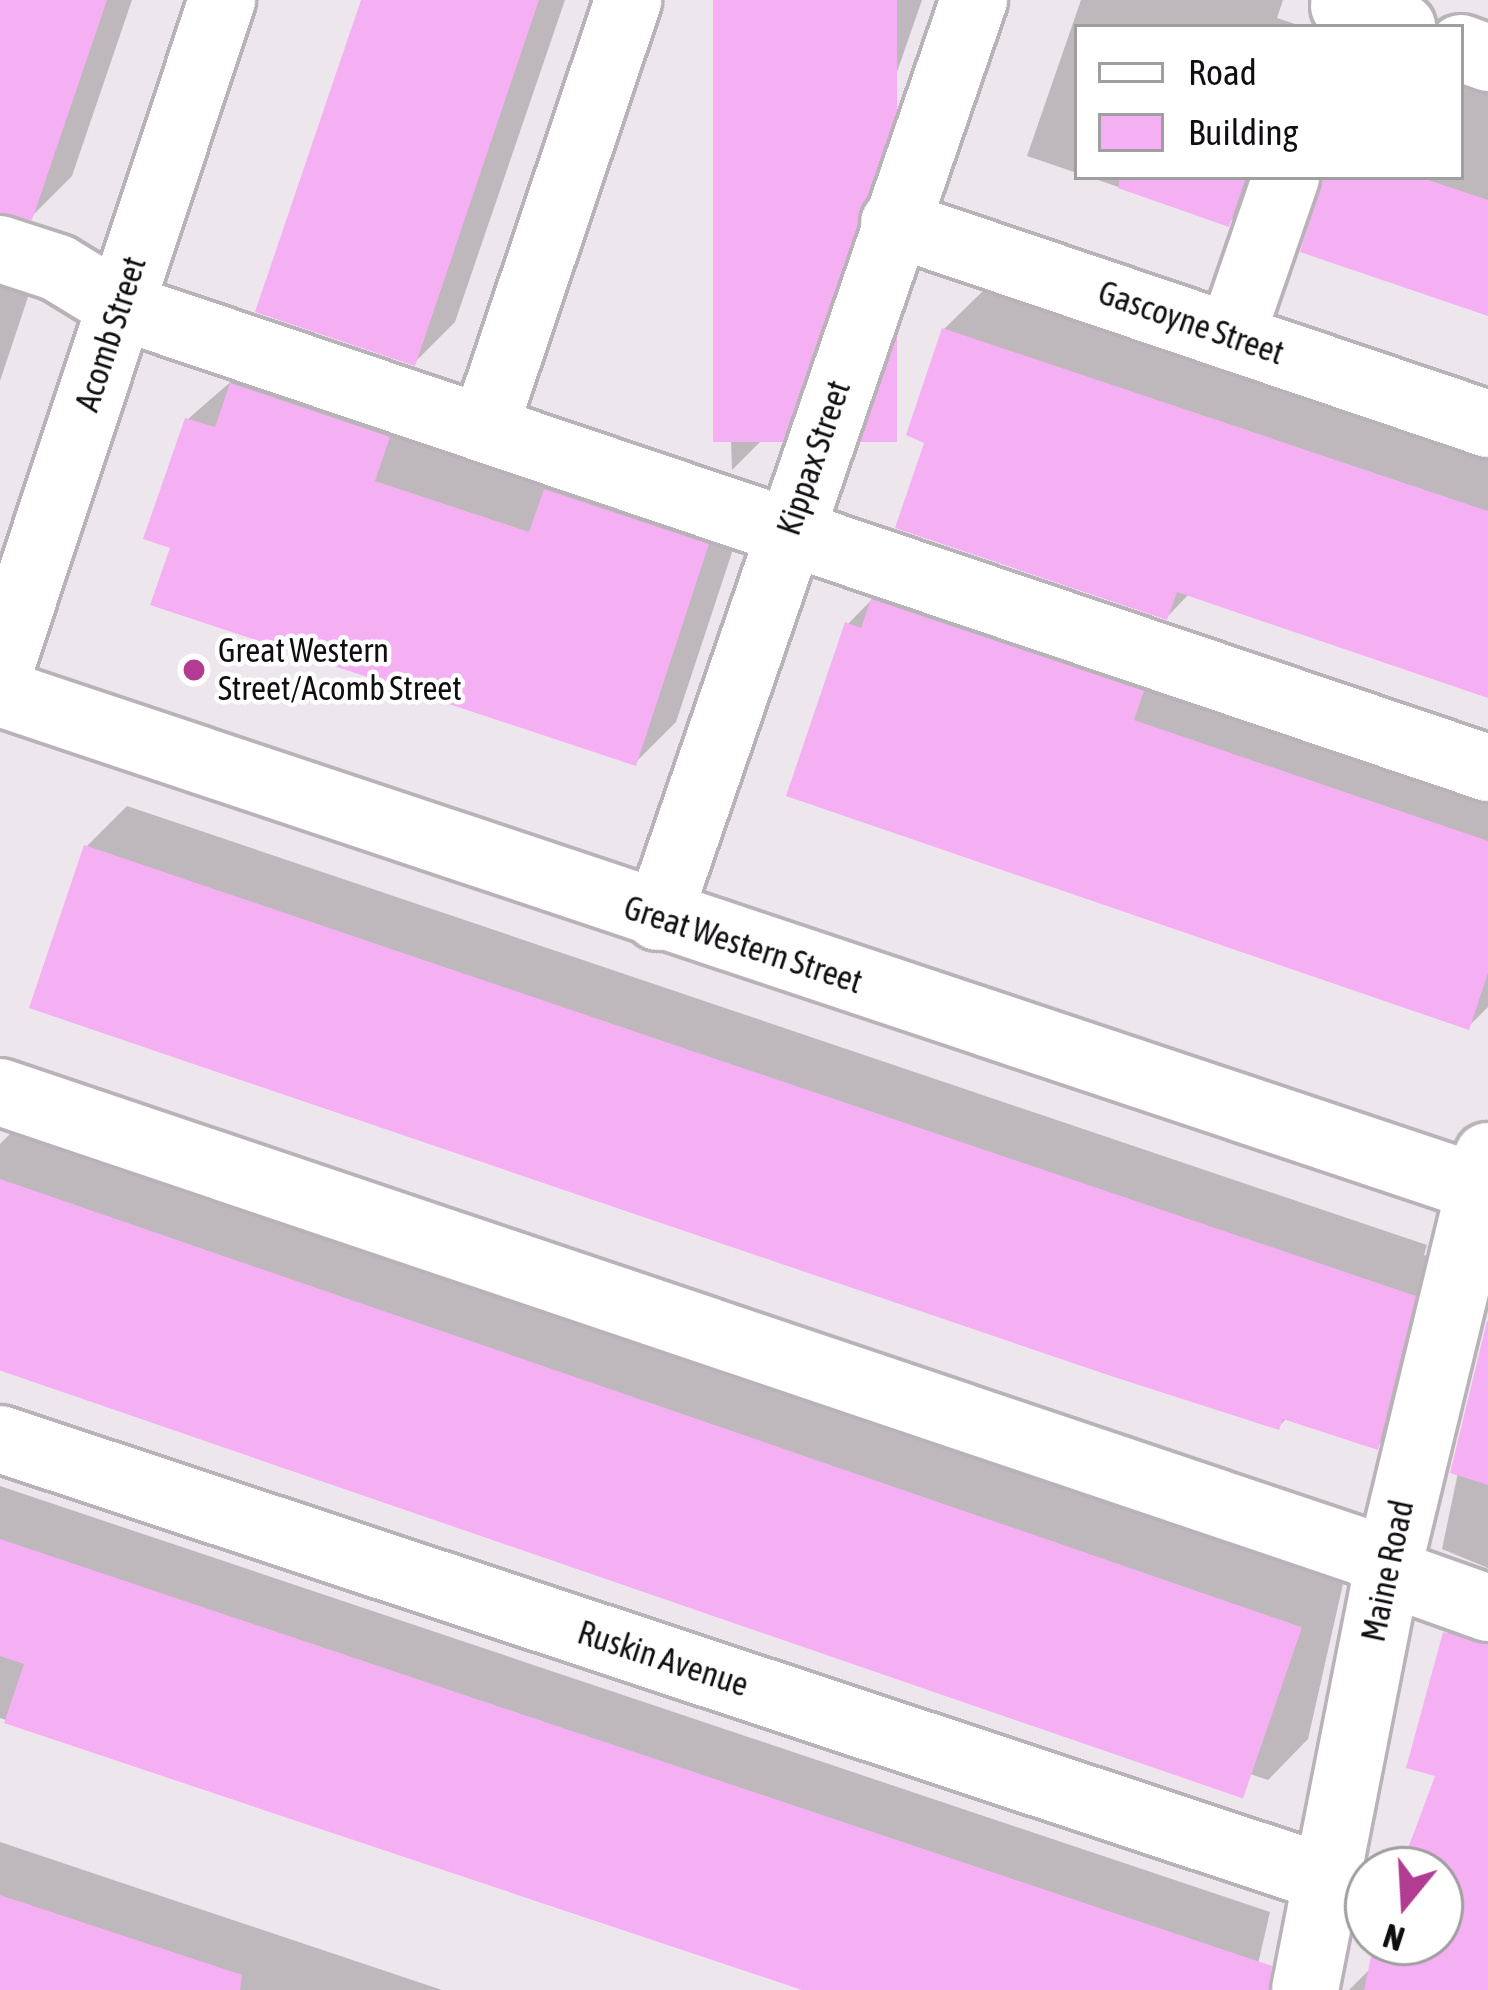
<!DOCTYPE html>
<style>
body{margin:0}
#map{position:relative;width:1488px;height:1990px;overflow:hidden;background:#eee6ed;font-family:"Asap Condensed",sans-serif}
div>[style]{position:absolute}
.shadow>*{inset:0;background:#0003}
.building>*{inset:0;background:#f4b0f3;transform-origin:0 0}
.roads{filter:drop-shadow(3px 0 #b9b2b9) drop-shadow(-3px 0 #b9b2b9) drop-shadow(0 3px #b9b2b9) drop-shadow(0 -3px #b9b2b9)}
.minor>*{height:66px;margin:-33px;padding:0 33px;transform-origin:33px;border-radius:33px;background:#fff}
.dots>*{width:33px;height:33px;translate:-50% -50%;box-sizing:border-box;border:6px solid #fff;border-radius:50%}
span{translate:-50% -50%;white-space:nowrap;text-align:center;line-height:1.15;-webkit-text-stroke:9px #fff;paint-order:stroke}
.street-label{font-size:33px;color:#110e11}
.poi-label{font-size:33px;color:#110e11}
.left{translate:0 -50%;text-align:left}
.legend{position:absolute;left:1074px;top:24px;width:390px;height:156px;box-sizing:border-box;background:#fff;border:3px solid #a09fa0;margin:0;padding:15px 21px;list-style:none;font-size:36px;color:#110e11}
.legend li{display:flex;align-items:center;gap:24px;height:60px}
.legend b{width:60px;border:3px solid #a09fa0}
.north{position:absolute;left:1344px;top:1846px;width:120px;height:120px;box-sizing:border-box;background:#fff;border:3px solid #a09fa0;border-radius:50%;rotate:198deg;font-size:33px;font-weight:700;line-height:48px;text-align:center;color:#110e11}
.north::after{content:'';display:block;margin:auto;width:42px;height:54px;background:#b33c93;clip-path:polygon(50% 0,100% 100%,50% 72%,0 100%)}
</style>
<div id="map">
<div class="shadow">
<i style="clip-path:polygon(0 0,132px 0,72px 176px,31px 217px,8px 213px,11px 233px,44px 249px,0 381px)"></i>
<i style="clip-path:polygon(364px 0,565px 0,455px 322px,414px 363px)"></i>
<i style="clip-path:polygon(717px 0,922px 0,773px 429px,732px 470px)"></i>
<i style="clip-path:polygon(1081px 0,1283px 0,1277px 18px,1304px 27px,1077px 27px,1077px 173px,1027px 156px)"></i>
<i style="clip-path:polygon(1461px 81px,1488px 91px,1488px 313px,1324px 177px,1461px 177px)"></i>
<i style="clip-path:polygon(1089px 177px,1272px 177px,1228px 224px)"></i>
<i style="clip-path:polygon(985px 289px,1488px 458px,1488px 692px,1190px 593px,1167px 617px,928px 441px,944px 329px)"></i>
<i style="clip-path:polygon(274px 344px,429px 396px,414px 440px,551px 485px,748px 504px,676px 722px,635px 763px,174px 546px,188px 419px)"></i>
<i style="clip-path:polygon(888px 583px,1488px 788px,1488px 1007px,1468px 1027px,848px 624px)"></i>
<i style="clip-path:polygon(127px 806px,1427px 1245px,1424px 1255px,1452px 1264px,1418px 1406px,1377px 1446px,1288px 1417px,1278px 1427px,87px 846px)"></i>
<i style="clip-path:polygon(15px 1129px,1345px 1575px,1308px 1739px,1268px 1780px,0 1356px,0 1144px)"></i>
<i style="clip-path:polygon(1488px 1329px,1488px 1568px,1442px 1549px)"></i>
<i style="clip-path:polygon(0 1486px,1270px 1912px,1252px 1990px,810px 1990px,0 1718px)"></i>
<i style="clip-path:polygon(1488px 1592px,1488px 1990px,1349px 1990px,1372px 1967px,1377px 1942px,1440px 1942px,1440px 1870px,1399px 1870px,1439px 1774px,1446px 1634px)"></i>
<i style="clip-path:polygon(0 1842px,442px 1990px,0 1990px)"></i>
</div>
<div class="building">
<i style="clip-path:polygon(0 0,107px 0,32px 220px,0 213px)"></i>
<i style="clip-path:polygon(361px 0,539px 0,415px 366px,255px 312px)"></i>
<i style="left:713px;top:0;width:184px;height:442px"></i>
<i style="clip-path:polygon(1120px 177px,1246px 177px,1229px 227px,1118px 188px)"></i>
<i style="clip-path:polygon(1322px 177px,1419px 177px,1488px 200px,1488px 316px,1300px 252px)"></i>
<i style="clip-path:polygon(942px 328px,1488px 511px,1488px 698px,1177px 592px,1167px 620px,895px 528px,924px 443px,906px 435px)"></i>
<i style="clip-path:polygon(230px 383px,390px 437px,375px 481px,529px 532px,544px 489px,709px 544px,636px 766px,150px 605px,170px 548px,143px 539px,185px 418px,215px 427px)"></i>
<i style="clip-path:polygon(871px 599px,1144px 691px,1134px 720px,1488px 841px,1488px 973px,1469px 1030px,786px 796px,845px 622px,861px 628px)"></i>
<i style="clip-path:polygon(84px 845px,1416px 1296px,1378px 1450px,1283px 1419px,1279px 1430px,1111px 1376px,29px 1008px)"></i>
<i style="left:0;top:1179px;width:1377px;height:181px;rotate:19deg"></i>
<i style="clip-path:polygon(1487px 1321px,1488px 1321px,1488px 1485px,1450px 1473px)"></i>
<i style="clip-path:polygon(0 1539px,1272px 1966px,1269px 1990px,802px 1990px,4px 1723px,24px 1664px,0 1656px)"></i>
<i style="clip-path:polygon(1443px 1632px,1488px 1644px,1488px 1990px,1364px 1990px,1374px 1942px,1440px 1942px,1440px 1870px,1400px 1870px,1435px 1776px,1406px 1768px)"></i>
<i style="clip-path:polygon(0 1895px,242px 1975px,240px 1990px,0 1990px)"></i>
</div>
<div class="roads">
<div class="minor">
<i style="left:1344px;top:6px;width:62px;rotate:19.9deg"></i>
<i style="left:1461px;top:48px;width:29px;rotate:20deg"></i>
<i style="left:894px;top:223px;width:627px;rotate:18.69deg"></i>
<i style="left:0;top:249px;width:61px;rotate:18.1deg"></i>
<i style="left:58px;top:268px;width:73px;rotate:31.5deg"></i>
<i style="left:120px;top:306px;width:1444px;rotate:18.66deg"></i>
<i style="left:1231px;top:337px;width:169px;rotate:-71deg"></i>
<i style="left:485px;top:426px;width:449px;rotate:-71.4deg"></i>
<i style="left:0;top:669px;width:705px;rotate:-71.64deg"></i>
<i style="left:0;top:693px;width:1569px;rotate:18.5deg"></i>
<i style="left:658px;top:917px;width:970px;rotate:-70.99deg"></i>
<i style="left:0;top:1092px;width:1442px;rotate:18.65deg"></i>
<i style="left:1366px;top:1553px;width:28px;rotate:42deg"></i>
<i style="left:1387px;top:1572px;width:107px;rotate:19.6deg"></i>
<i style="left:0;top:1439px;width:1396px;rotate:18.33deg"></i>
<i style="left:1305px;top:1990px;width:426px;rotate:-78.9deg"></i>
<i style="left:1387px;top:1572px;width:428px;rotate:-76.4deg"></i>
</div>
</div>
<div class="dots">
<i style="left:194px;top:670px;background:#b33c93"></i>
</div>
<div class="street-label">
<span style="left:1191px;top:323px;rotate:19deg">Gascoyne Street</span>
<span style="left:111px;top:334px;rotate:-72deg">Acomb Street</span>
<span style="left:814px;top:458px;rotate:-71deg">Kippax Street</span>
<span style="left:743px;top:945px;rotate:18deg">Great Western Street</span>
<span style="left:1388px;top:1571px;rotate:-78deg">Maine Road</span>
<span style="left:663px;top:1659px;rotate:18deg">Ruskin Avenue</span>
</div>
<div class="poi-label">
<span class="left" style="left:218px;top:670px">Great Western<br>Street/Acomb Street</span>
</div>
<ul class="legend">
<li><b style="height:15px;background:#fff"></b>Road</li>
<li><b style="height:33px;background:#f4b0f3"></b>Building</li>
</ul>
<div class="north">N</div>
</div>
